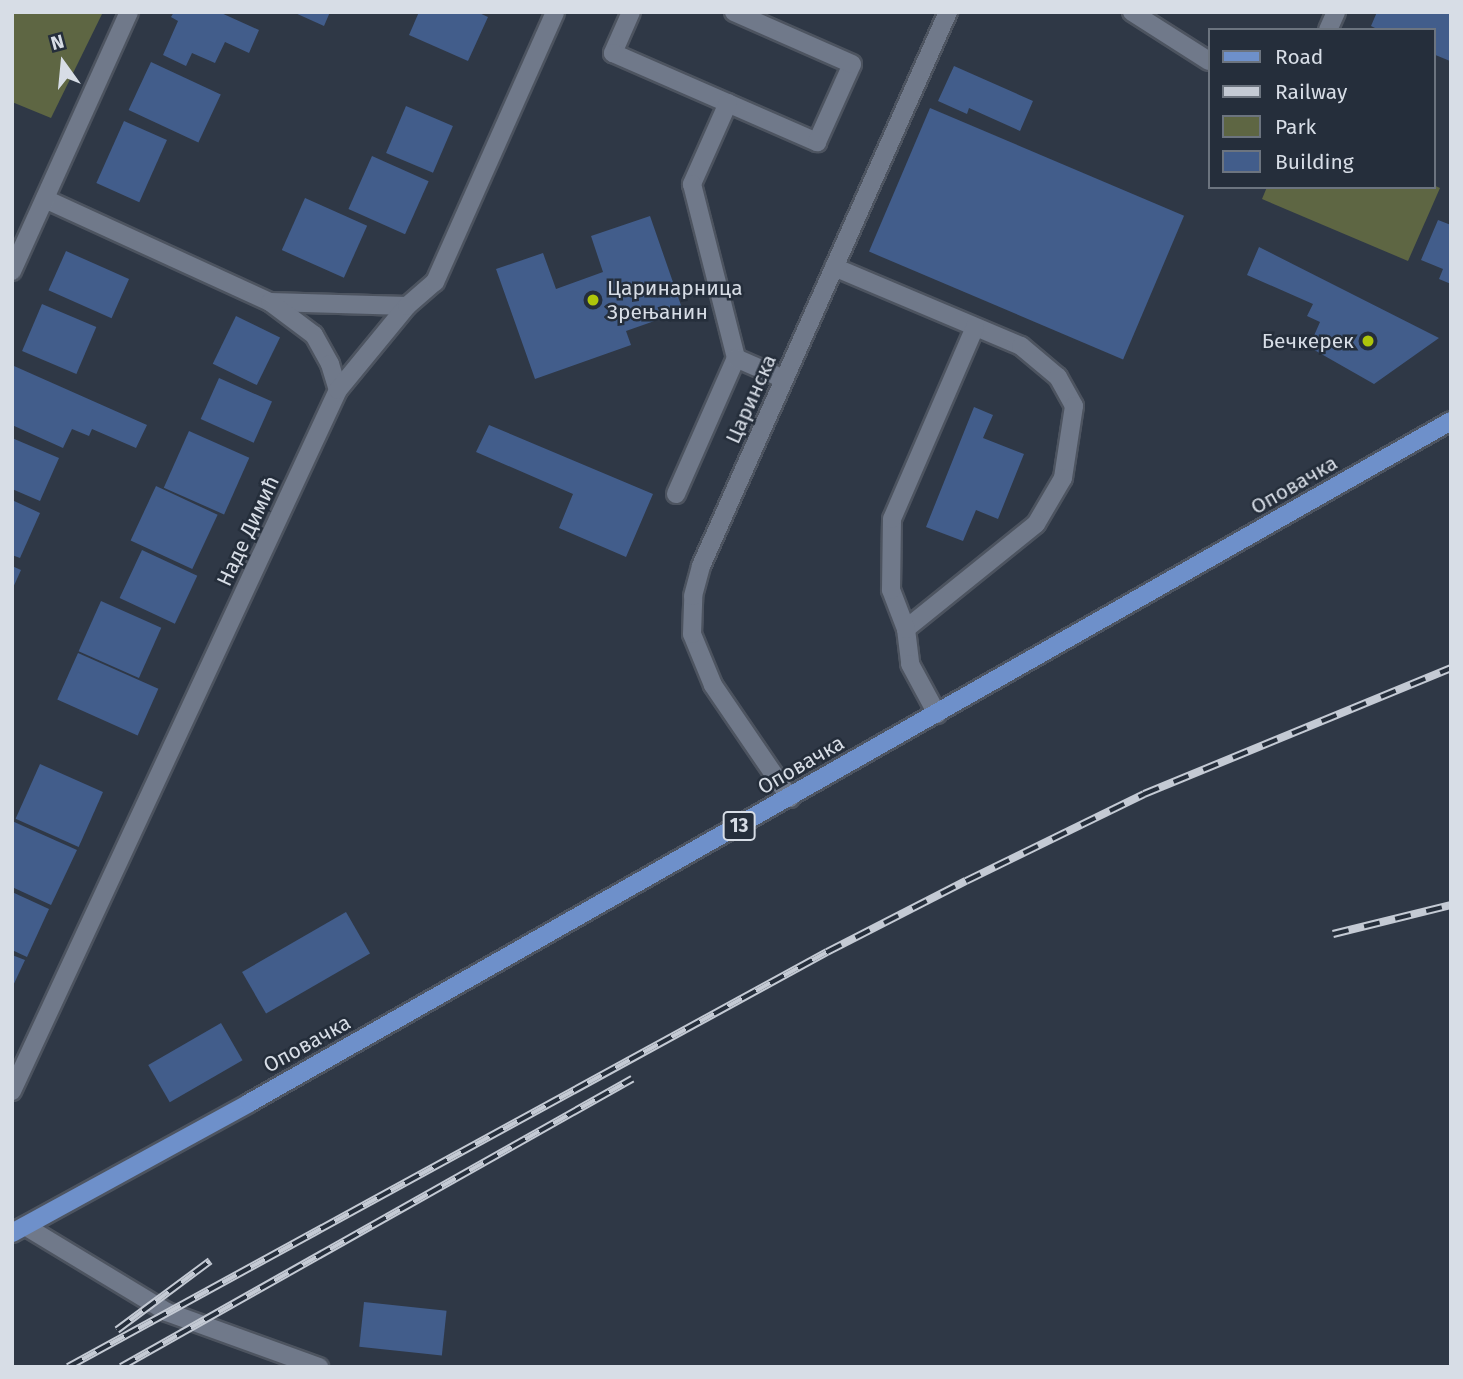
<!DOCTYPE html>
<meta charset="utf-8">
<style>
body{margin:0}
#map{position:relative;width:1463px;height:1379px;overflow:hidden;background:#2f3846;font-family:"Fira Sans",sans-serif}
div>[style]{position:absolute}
.green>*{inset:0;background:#5e6643}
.building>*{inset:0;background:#425d8b;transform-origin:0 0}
.roads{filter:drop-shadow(2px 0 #4d5460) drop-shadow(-2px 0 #4d5460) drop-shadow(0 2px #4d5460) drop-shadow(0 -2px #4d5460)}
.lane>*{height:18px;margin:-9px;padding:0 9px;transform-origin:9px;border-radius:9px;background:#70798a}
.street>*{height:18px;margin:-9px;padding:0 9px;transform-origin:9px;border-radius:9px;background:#70798a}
.primary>*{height:18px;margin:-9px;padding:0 9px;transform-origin:9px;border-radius:9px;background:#6e90ca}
.rail>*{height:8px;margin-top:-4px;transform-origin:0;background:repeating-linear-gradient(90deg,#252e3b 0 16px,#c4cad4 0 32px);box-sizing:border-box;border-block:2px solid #c4cad4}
.dots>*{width:19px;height:19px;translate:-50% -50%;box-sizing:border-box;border:4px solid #252e3b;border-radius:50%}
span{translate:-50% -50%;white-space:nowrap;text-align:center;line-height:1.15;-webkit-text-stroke:5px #252e3b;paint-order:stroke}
.shield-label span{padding:2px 5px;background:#252e3b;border:2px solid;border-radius:5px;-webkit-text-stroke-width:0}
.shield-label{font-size:19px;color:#d7dde6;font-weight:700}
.poi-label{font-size:21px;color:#d7dde6}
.left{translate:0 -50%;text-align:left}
.right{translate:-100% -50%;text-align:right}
.street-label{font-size:21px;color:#d7dde6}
.frame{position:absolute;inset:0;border:14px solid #d7dde6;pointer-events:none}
.legend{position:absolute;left:1208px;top:28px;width:228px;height:161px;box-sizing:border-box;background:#252e3b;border:2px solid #6c747f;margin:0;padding:9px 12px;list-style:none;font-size:21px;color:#d7dde6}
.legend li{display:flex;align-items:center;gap:14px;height:35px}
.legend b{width:35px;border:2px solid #6c747f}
.north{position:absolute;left:28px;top:28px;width:70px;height:70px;-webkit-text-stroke:5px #252e3b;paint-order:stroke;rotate:345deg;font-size:19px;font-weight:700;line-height:28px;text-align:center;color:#d7dde6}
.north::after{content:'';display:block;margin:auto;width:24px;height:32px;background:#d7dde6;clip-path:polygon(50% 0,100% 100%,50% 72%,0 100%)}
</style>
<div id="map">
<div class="green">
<i style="clip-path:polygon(12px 12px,103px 12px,51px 118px,12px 102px)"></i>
<i style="clip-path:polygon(1433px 185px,1440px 188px,1408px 261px,1262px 199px,1267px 187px)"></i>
</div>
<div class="building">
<i style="clip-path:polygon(174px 12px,219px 12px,259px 30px,249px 53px,225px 42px,215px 63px,192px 53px,186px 66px,163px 55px,178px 21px,171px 17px)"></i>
<i style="clip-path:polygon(293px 12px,330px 12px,324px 26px)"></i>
<i style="clip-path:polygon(419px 12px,477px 12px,488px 17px,468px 61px,409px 35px)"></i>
<i style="clip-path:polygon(1377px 12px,1451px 12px,1450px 61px,1433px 54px,1433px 30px,1379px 30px,1371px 26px)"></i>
<i style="left:151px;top:62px;width:77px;height:53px;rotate:25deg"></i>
<i style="clip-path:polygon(954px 66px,1033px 101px,1020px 131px,969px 108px,967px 114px,938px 101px)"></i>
<i style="left:406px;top:106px;width:51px;height:51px;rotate:23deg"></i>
<i style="left:930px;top:108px;width:276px;height:156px;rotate:23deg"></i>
<i style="left:124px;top:121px;width:47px;height:68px;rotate:24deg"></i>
<i style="left:372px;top:156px;width:62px;height:58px;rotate:24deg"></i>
<i style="left:305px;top:198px;width:68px;height:57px;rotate:24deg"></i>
<i style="clip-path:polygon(650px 216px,683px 311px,626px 331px,631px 345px,535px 379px,496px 269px,543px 253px,556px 289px,603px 272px,591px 236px)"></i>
<i style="clip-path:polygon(1438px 220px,1451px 225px,1451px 284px,1439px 279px,1443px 269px,1421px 260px)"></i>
<i style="clip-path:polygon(1259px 247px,1439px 338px,1374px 384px,1309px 347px,1320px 322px,1307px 316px,1313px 304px,1247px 275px)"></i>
<i style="left:66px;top:251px;width:69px;height:43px;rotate:24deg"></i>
<i style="left:42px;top:304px;width:59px;height:51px;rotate:23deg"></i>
<i style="left:236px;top:316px;width:49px;height:53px;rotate:26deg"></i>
<i style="clip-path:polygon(14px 366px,147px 425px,136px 448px,92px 429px,89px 436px,72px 429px,63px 448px,12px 425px)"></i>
<i style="left:219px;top:378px;width:58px;height:45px;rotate:24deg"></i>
<i style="clip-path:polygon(974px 407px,993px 415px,983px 438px,1024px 454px,998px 519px,976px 510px,963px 541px,926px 527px)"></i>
<i style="clip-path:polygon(489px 425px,653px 494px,626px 557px,559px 528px,573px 494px,476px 452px)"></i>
<i style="left:189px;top:431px;width:66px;height:62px;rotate:24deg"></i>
<i style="clip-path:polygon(12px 438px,59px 458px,40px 501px,12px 489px)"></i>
<i style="left:156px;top:486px;width:68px;height:60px;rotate:25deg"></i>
<i style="clip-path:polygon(12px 500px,40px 513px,20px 558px,12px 555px)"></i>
<i style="left:142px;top:550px;width:61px;height:53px;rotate:25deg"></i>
<i style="clip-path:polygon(12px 566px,21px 570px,12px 590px)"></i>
<i style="left:101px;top:601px;width:66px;height:55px;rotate:24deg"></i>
<i style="left:78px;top:653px;width:88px;height:51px;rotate:24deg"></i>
<i style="left:40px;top:764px;width:69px;height:60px;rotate:24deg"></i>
<i style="clip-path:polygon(12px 821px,77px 850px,51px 905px,12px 887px)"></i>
<i style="clip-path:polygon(12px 892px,49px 909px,27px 957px,12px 950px)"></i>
<i style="left:346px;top:912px;width:48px;height:120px;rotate:60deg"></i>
<i style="clip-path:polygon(12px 955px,25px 960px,12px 988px)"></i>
<i style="left:221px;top:1023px;width:43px;height:84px;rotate:60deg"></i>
<i style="left:364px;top:1302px;width:83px;height:45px;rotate:6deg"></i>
</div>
<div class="roads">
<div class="lane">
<i style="left:631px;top:12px;width:45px;rotate:113.7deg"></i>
<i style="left:613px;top:53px;width:223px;rotate:23.6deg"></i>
<i style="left:817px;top:142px;width:85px;rotate:-65.8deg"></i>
<i style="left:852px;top:64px;width:129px;rotate:-156.2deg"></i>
<i style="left:1132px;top:12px;width:91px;rotate:32.5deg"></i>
<i style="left:728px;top:103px;width:89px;rotate:114deg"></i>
<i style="left:692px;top:184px;width:179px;rotate:75.8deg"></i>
<i style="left:45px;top:199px;width:247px;rotate:24.6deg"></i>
<i style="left:270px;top:302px;width:137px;rotate:1.7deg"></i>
<i style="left:834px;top:267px;width:203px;rotate:22.9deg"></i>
<i style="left:1021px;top:346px;width:48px;rotate:40deg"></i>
<i style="left:1058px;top:377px;width:33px;rotate:61deg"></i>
<i style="left:1074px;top:406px;width:73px;rotate:98.7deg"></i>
<i style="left:1063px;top:478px;width:53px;rotate:120.4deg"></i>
<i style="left:1036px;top:524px;width:167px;rotate:141.1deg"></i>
<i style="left:906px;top:629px;width:35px;rotate:83deg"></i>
<i style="left:910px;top:664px;width:57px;rotate:61.6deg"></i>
<i style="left:270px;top:302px;width:55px;rotate:36.9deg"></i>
<i style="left:314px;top:335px;width:33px;rotate:61deg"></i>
<i style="left:330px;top:364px;width:27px;rotate:73deg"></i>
<i style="left:676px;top:494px;width:149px;rotate:-66.2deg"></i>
<i style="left:736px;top:358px;width:52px;rotate:23.6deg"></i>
<i style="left:906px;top:629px;width:42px;rotate:-111deg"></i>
<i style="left:891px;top:590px;width:71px;rotate:-89.2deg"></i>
<i style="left:892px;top:519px;width:209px;rotate:-66.6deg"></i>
<i style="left:25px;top:1226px;width:166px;rotate:31.2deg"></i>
<i style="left:167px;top:1312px;width:162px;rotate:19.9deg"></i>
</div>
<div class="street">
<i style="left:1328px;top:30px;width:20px;rotate:-66deg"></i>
<i style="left:12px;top:271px;width:284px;rotate:-65.7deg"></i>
<i style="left:790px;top:798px;width:137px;rotate:-124.3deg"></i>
<i style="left:713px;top:685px;width:55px;rotate:-112.4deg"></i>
<i style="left:692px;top:634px;width:38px;rotate:-88deg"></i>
<i style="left:693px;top:596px;width:31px;rotate:-75deg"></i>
<i style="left:701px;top:566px;width:607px;rotate:-65.97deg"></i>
<i style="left:12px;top:1091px;width:773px;rotate:-65.06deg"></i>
<i style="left:338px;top:390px;width:109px;rotate:-50.6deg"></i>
<i style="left:407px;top:306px;width:37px;rotate:-41deg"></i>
<i style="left:435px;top:282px;width:295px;rotate:-66deg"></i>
</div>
<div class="primary">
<i style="left:12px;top:1233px;width:270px;rotate:-28.7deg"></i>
<i style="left:249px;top:1103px;width:1382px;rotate:-29.57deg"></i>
</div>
</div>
<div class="rail">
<i style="left:1333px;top:934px;width:122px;rotate:-13.8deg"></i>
<i style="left:117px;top:1330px;width:116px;rotate:-36.6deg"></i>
<i style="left:68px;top:1367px;width:865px;rotate:-28.67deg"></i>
<i style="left:827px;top:952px;width:156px;rotate:-27.1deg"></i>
<i style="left:966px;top:881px;width:198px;rotate:-26deg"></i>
<i style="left:1144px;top:794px;width:332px;rotate:-22.3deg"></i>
<i style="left:121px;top:1367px;width:587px;rotate:-29.41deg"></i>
</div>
<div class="dots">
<i style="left:593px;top:300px;background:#aec60b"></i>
<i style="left:1368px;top:341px;background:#aec60b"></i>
</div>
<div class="shield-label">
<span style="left:739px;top:826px">13</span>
</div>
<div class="poi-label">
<span class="left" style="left:607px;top:300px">Царинарница<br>Зрењанин</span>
<span class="right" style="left:1354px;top:341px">Бечкерек</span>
</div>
<div class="street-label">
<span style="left:751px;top:399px;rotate:-66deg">Царинска</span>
<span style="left:1294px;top:485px;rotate:-30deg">Оповачка</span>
<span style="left:248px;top:531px;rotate:-65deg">Наде Димић</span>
<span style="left:801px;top:765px;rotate:-30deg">Оповачка</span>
<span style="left:307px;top:1044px;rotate:-29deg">Оповачка</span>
</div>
<div class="frame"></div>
<ul class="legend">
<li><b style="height:9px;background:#6e90ca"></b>Road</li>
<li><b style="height:9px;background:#c4cad4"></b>Railway</li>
<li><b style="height:19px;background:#5e6643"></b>Park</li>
<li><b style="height:19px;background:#425d8b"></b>Building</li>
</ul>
<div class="north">N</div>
</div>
